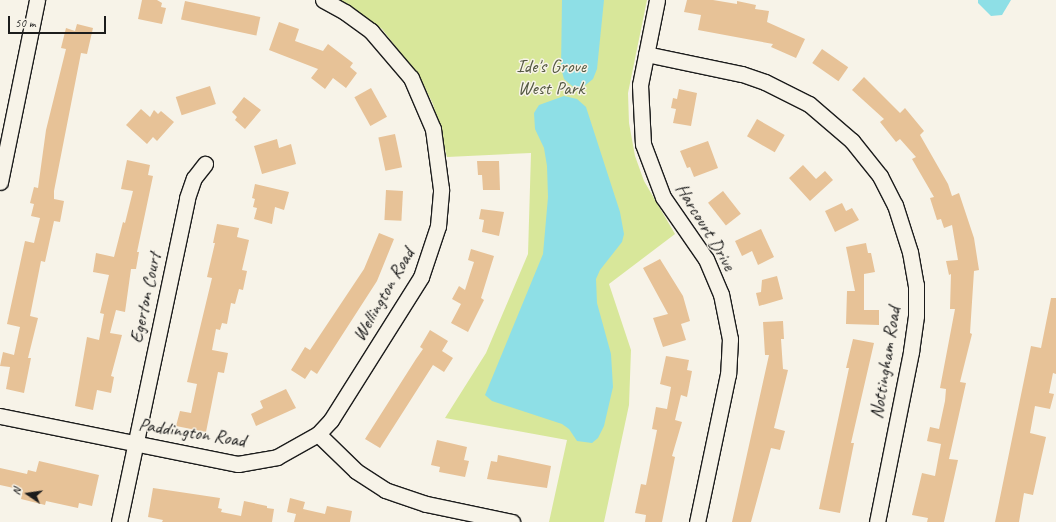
<!DOCTYPE html>
<style>
body{margin:0}
#map{position:relative;width:1056px;height:522px;overflow:hidden;background:#f7f3e8;font-family:Caveat,sans-serif}
div>[style]{position:absolute}
.green>*{inset:0;background:#d8e79a}
.water>*{inset:0;background:#8edfe6}
.building>*{inset:0;background:#e7c297;transform-origin:0 0}
.roads{filter:drop-shadow(1px 0 #1c1c1c) drop-shadow(-1px 0 #1c1c1c) drop-shadow(0 1px #1c1c1c) drop-shadow(0 -1px #1c1c1c)}
.minor>*{height:15px;margin:-7.5px;padding:0 7.5px;transform-origin:7.5px;border-radius:7.5px;background:#f7f3e8}
span{translate:-50% -50%;white-space:nowrap;text-align:center;line-height:1.15;-webkit-text-stroke:3px #f7f3e8;paint-order:stroke}
.park-label{font-size:19px;color:#545942}
.street-label{font-size:19px;color:#1c1c1c}
.north{position:absolute;left:8px;top:474px;width:40px;height:40px;-webkit-text-stroke:3px #f7f3e8;paint-order:stroke;rotate:283deg;font-size:11px;font-weight:700;line-height:16px;text-align:center;color:#1c1c1c}
.north::after{content:'';display:block;margin:auto;width:14px;height:18px;background:#1c1c1c;clip-path:polygon(50% 0,100% 100%,50% 72%,0 100%)}
.scale{position:absolute;left:8px;top:16px;width:98px;height:18px;box-sizing:border-box;border:2px solid #1c1c1c;border-top:0;padding-left:5px;font-size:12px;line-height:14px;white-space:nowrap;color:#1c1c1c;-webkit-text-stroke:3px #f7f3e8;paint-order:stroke}
</style>
<div id="map">
<div class="green">
<i style="clip-path:polygon(340px 0,647px 0,628px 93px,629px 123px,635px 156px,644px 181px,675px 234px,609px 284px,631px 350px,629px 405px,604px 522px,549px 522px,567px 440px,445px 418px,486px 353px,528px 254px,531px 153px,447px 157px,433px 104px,420px 78px,382px 29px)"></i>
</div>
<div class="water">
<i style="clip-path:polygon(562px 0,604px 0,597px 69px,593px 79px,578px 91px,564px 79px,561px 68px)"></i>
<i style="clip-path:polygon(978px 0,1011px 0,1002px 15px,991px 16px,978px 3px)"></i>
<i style="clip-path:polygon(564px 96px,577px 99px,586px 107px,620px 212px,624px 234px,622px 242px,600px 270px,596px 279px,597px 303px,611px 354px,613px 387px,604px 426px,598px 438px,592px 443px,577px 441px,569px 429px,562px 424px,492px 401px,485px 395px,543px 254px,548px 197px,547px 166px,544px 148px,535px 129px,534px 113px,539px 105px)"></i>
</div>
<div class="building">
<i style="clip-path:polygon(142px 0,157px 0,162px 3px,161px 7px,166px 8px,162px 24px,138px 19px)"></i>
<i style="clip-path:polygon(687px 0,713px 0,737px 4px,737px 1px,756px 5px,755px 9px,769px 11px,767px 22px,805px 39px,796px 58px,771px 47px,773px 44px,698px 30px,701px 15px,684px 12px)"></i>
<i style="left:185px;top:1px;width:77px;height:19px;rotate:12deg"></i>
<i style="clip-path:polygon(279px 22px,299px 29px,295px 41px,323px 51px,328px 44px,353px 63px,350px 67px,357px 73px,346px 88px,333px 78px,325px 89px,311px 78px,318px 69px,269px 50px)"></i>
<i style="clip-path:polygon(77px 24px,93px 28px,87px 54px,81px 53px,54px 191px,54px 199px,64px 201px,60px 222px,54px 221px,45px 262px,41px 261px,30px 316px,38px 318px,28px 358px,31px 358px,24px 393px,6px 389px,10px 367px,0 366px,3px 352px,14px 355px,20px 327px,7px 324px,25px 241px,34px 243px,40px 218px,31px 216px,34px 204px,30px 203px,34px 187px,38px 188px,46px 130px,66px 49px,61px 48px,66px 28px,75px 31px)"></i>
<i style="left:822px;top:49px;width:32px;height:17px;rotate:35deg"></i>
<i style="clip-path:polygon(864px 77px,900px 113px,905px 108px,924px 131px,920px 135px,948px 184px,952px 196px,959px 193px,974px 238px,979px 270px,974px 271px,970px 333px,972px 334px,960px 382px,966px 383px,949px 459px,958px 460px,944px 522px,927px 522px,928px 518px,912px 515px,922px 473px,935px 476px,941px 444px,927px 441px,930px 427px,939px 429px,945px 401px,946px 389px,940px 388px,955px 309px,950px 309px,951px 274px,949px 275px,946px 261px,958px 260px,952px 225px,944px 228px,941px 219px,937px 220px,930px 198px,934px 197px,912px 159px,916px 157px,900px 139px,896px 142px,880px 122px,884px 119px,852px 90px)"></i>
<i style="left:210px;top:86px;width:19px;height:36px;rotate:72deg"></i>
<i style="left:371px;top:88px;width:33px;height:19px;rotate:61deg"></i>
<i style="clip-path:polygon(679px 89px,697px 93px,691px 126px,673px 123px,676px 109px,671px 108px,673px 98px,677px 99px)"></i>
<i style="clip-path:polygon(244px 97px,261px 110px,245px 129px,235px 120px,237px 117px,232px 112px)"></i>
<i style="clip-path:polygon(141px 109px,150px 117px,154px 110px,158px 114px,161px 111px,174px 122px,157px 141px,153px 137px,147px 144px,126px 125px)"></i>
<i style="left:757px;top:119px;width:32px;height:20px;rotate:30deg"></i>
<i style="left:395px;top:134px;width:34px;height:17px;rotate:78deg"></i>
<i style="clip-path:polygon(277px 139px,279px 148px,291px 144px,296px 164px,262px 174px,254px 146px)"></i>
<i style="clip-path:polygon(708px 141px,718px 168px,694px 177px,690px 167px,687px 168px,680px 151px)"></i>
<i style="clip-path:polygon(127px 160px,150px 165px,148px 175px,153px 176px,137px 252px,139px 252px,136px 269px,131px 269px,125px 312px,116px 310px,110px 333px,122px 335px,111px 376px,114px 377px,111px 393px,97px 390px,93px 410px,75px 406px,87px 337px,99px 340px,104px 314px,100px 313px,109px 275px,93px 272px,96px 253px,114px 257px,123px 222px,125px 223px,133px 191px,121px 189px)"></i>
<i style="clip-path:polygon(477px 161px,499px 161px,500px 190px,483px 190px,482px 175px,478px 175px)"></i>
<i style="clip-path:polygon(803px 165px,816px 179px,825px 171px,833px 180px,810px 201px,789px 178px)"></i>
<i style="clip-path:polygon(255px 184px,289px 192px,284px 210px,275px 207px,272px 224px,254px 219px,257px 208px,253px 207px,255px 199px,252px 198px)"></i>
<i style="left:386px;top:190px;width:17px;height:30px;rotate:3deg"></i>
<i style="left:723px;top:191px;width:29px;height:19px;rotate:52deg"></i>
<i style="clip-path:polygon(842px 203px,846px 211px,852px 208px,859px 220px,835px 232px,825px 211px)"></i>
<i style="clip-path:polygon(481px 209px,504px 212px,499px 236px,482px 232px,484px 220px,479px 219px)"></i>
<i style="clip-path:polygon(217px 224px,239px 228px,237px 237px,249px 240px,242px 270px,247px 271px,243px 290px,239px 289px,235px 304px,231px 303px,227px 324px,222px 323px,220px 330px,216px 329px,212px 350px,228px 353px,224px 373px,218px 372px,206px 432px,176px 426px,180px 411px,191px 413px,197px 384px,187px 382px,212px 278px,207px 277px,215px 243px,213px 243px)"></i>
<i style="clip-path:polygon(761px 229px,774px 257px,758px 265px,752px 251px,742px 256px,735px 241px)"></i>
<i style="clip-path:polygon(379px 233px,394px 239px,377px 281px,317px 374px,311px 370px,305px 379px,291px 370px,305px 347px,310px 350px,364px 269px)"></i>
<i style="clip-path:polygon(866px 243px,868px 253px,871px 253px,875px 272px,864px 274px,864px 310px,879px 310px,879px 325px,846px 324px,847px 291px,855px 291px,846px 247px)"></i>
<i style="clip-path:polygon(471px 249px,494px 256px,481px 298px,484px 300px,468px 332px,451px 323px,461px 304px,452px 299px,459px 286px,465px 290px,474px 262px,468px 260px)"></i>
<i style="clip-path:polygon(660px 259px,683px 296px,690px 321px,681px 324px,686px 340px,663px 347px,653px 318px,668px 314px,643px 268px)"></i>
<i style="clip-path:polygon(777px 276px,783px 299px,759px 306px,756px 293px,761px 292px,762px 280px)"></i>
<i style="clip-path:polygon(1051px 298px,1056px 298px,1056px 374px,1053px 373px,1049px 393px,1054px 394px,1050px 409px,1035px 406px,1030px 433px,1046px 437px,1033px 495px,1024px 493px,1019px 522px,995px 522px,1031px 346px,1041px 348px)"></i>
<i style="clip-path:polygon(783px 321px,784px 339px,781px 339px,783px 369px,788px 370px,774px 428px,785px 431px,780px 450px,771px 448px,751px 522px,732px 522px,769px 355px,765px 355px,763px 322px)"></i>
<i style="clip-path:polygon(430px 330px,448px 341px,442px 351px,453px 358px,444px 372px,433px 365px,380px 448px,365px 439px,416px 359px,423px 349px,420px 347px)"></i>
<i style="clip-path:polygon(853px 339px,874px 343px,851px 443px,854px 443px,840px 513px,819px 509px,849px 368px,846px 368px)"></i>
<i style="clip-path:polygon(666px 356px,689px 360px,687px 370px,692px 371px,687px 397px,681px 395px,675px 420px,682px 422px,672px 456px,675px 457px,662px 522px,645px 522px,646px 515px,635px 513px,641px 484px,646px 485px,657px 430px,652px 429px,656px 407px,667px 409px,671px 387px,660px 384px)"></i>
<i style="clip-path:polygon(286px 389px,296px 408px,256px 426px,251px 414px,263px 408px,260px 401px)"></i>
<i style="clip-path:polygon(437px 440px,467px 447px,464px 460px,469px 461px,465px 477px,439px 472px,440px 467px,431px 465px)"></i>
<i style="clip-path:polygon(498px 455px,551px 466px,547px 488px,487px 479px,491px 461px,497px 462px)"></i>
<i style="clip-path:polygon(39px 461px,99px 475px,92px 506px,79px 503px,78px 508px,46px 501px,45px 505px,21px 499px,23px 490px,0 485px,0 468px,27px 474px,28px 470px,36px 472px)"></i>
<i style="clip-path:polygon(153px 488px,220px 498px,218px 508px,222px 509px,221px 512px,241px 516px,244px 501px,267px 506px,267px 508px,274px 509px,272px 522px,162px 522px,163px 520px,148px 517px)"></i>
<i style="clip-path:polygon(290px 498px,305px 502px,303px 509px,325px 514px,327px 506px,352px 511px,350px 522px,294px 522px,296px 514px,287px 512px)"></i>
</div>
<div class="roads">
<div class="minor">
<i style="left:657px;top:0;width:87px;rotate:101.3deg"></i>
<i style="left:640px;top:85px;width:59px;rotate:87.1deg"></i>
<i style="left:643px;top:144px;width:57px;rotate:69.3deg"></i>
<i style="left:663px;top:197px;width:75px;rotate:55.3deg"></i>
<i style="left:706px;top:259px;width:38px;rotate:67deg"></i>
<i style="left:721px;top:294px;width:46px;rotate:78.7deg"></i>
<i style="left:730px;top:339px;width:35px;rotate:93deg"></i>
<i style="left:728px;top:374px;width:151px;rotate:101.8deg"></i>
<i style="left:646px;top:54px;width:98px;rotate:11.8deg"></i>
<i style="left:742px;top:74px;width:24px;rotate:19deg"></i>
<i style="left:765px;top:82px;width:49px;rotate:26.6deg"></i>
<i style="left:809px;top:104px;width:57px;rotate:40.7deg"></i>
<i style="left:852px;top:141px;width:45px;rotate:51.3deg"></i>
<i style="left:880px;top:176px;width:33px;rotate:63deg"></i>
<i style="left:895px;top:205px;width:49px;rotate:72.3deg"></i>
<i style="left:910px;top:252px;width:34px;rotate:80deg"></i>
<i style="left:916px;top:285px;width:31px;rotate:90deg"></i>
<i style="left:916px;top:316px;width:36px;rotate:98deg"></i>
<i style="left:911px;top:352px;width:173px;rotate:101.3deg"></i>
<i style="left:0;top:182px;width:186px;rotate:-78.5deg"></i>
<i style="left:0;top:416px;width:243px;rotate:11.4deg"></i>
<i style="left:238px;top:464px;width:40px;rotate:-10deg"></i>
<i style="left:277px;top:457px;width:47px;rotate:-29.3deg"></i>
<i style="left:318px;top:434px;width:19px;rotate:-47deg"></i>
<i style="left:331px;top:420px;width:169px;rotate:-57.8deg"></i>
<i style="left:421px;top:277px;width:54px;rotate:-71.6deg"></i>
<i style="left:438px;top:226px;width:37px;rotate:-85deg"></i>
<i style="left:441px;top:189px;width:61px;rotate:-97.6deg"></i>
<i style="left:433px;top:129px;width:56px;rotate:-113.3deg"></i>
<i style="left:411px;top:78px;width:62px;rotate:-130.4deg"></i>
<i style="left:371px;top:31px;width:32px;rotate:-144deg"></i>
<i style="left:345px;top:12px;width:25px;rotate:-151deg"></i>
<i style="left:318px;top:434px;width:53px;rotate:44.2deg"></i>
<i style="left:356px;top:471px;width:35px;rotate:33deg"></i>
<i style="left:385px;top:490px;width:43px;rotate:18.9deg"></i>
<i style="left:426px;top:504px;width:88px;rotate:11.8deg"></i>
<i style="left:119px;top:522px;width:331px;rotate:-78.1deg"></i>
<i style="left:187px;top:198px;width:21px;rotate:-71deg"></i>
<i style="left:194px;top:178px;width:18px;rotate:-52deg"></i>
</div>
</div>
<div class="park-label">
<span style="left:551px;top:78px">Ide's Grove<br>West Park</span>
</div>
<div class="street-label">
<span style="left:705px;top:227px;rotate:59deg">Harcourt Drive</span>
<span style="left:384px;top:295px;rotate:-60deg">Wellington Road</span>
<span style="left:146px;top:298px;rotate:-78deg">Egerton Court</span>
<span style="left:886px;top:363px;rotate:-81deg">Nottingham Road</span>
<span style="left:192px;top:433px;rotate:9deg">Paddington Road</span>
</div>
<div class="north">N</div>
<div class="scale">50 m</div>
</div>
